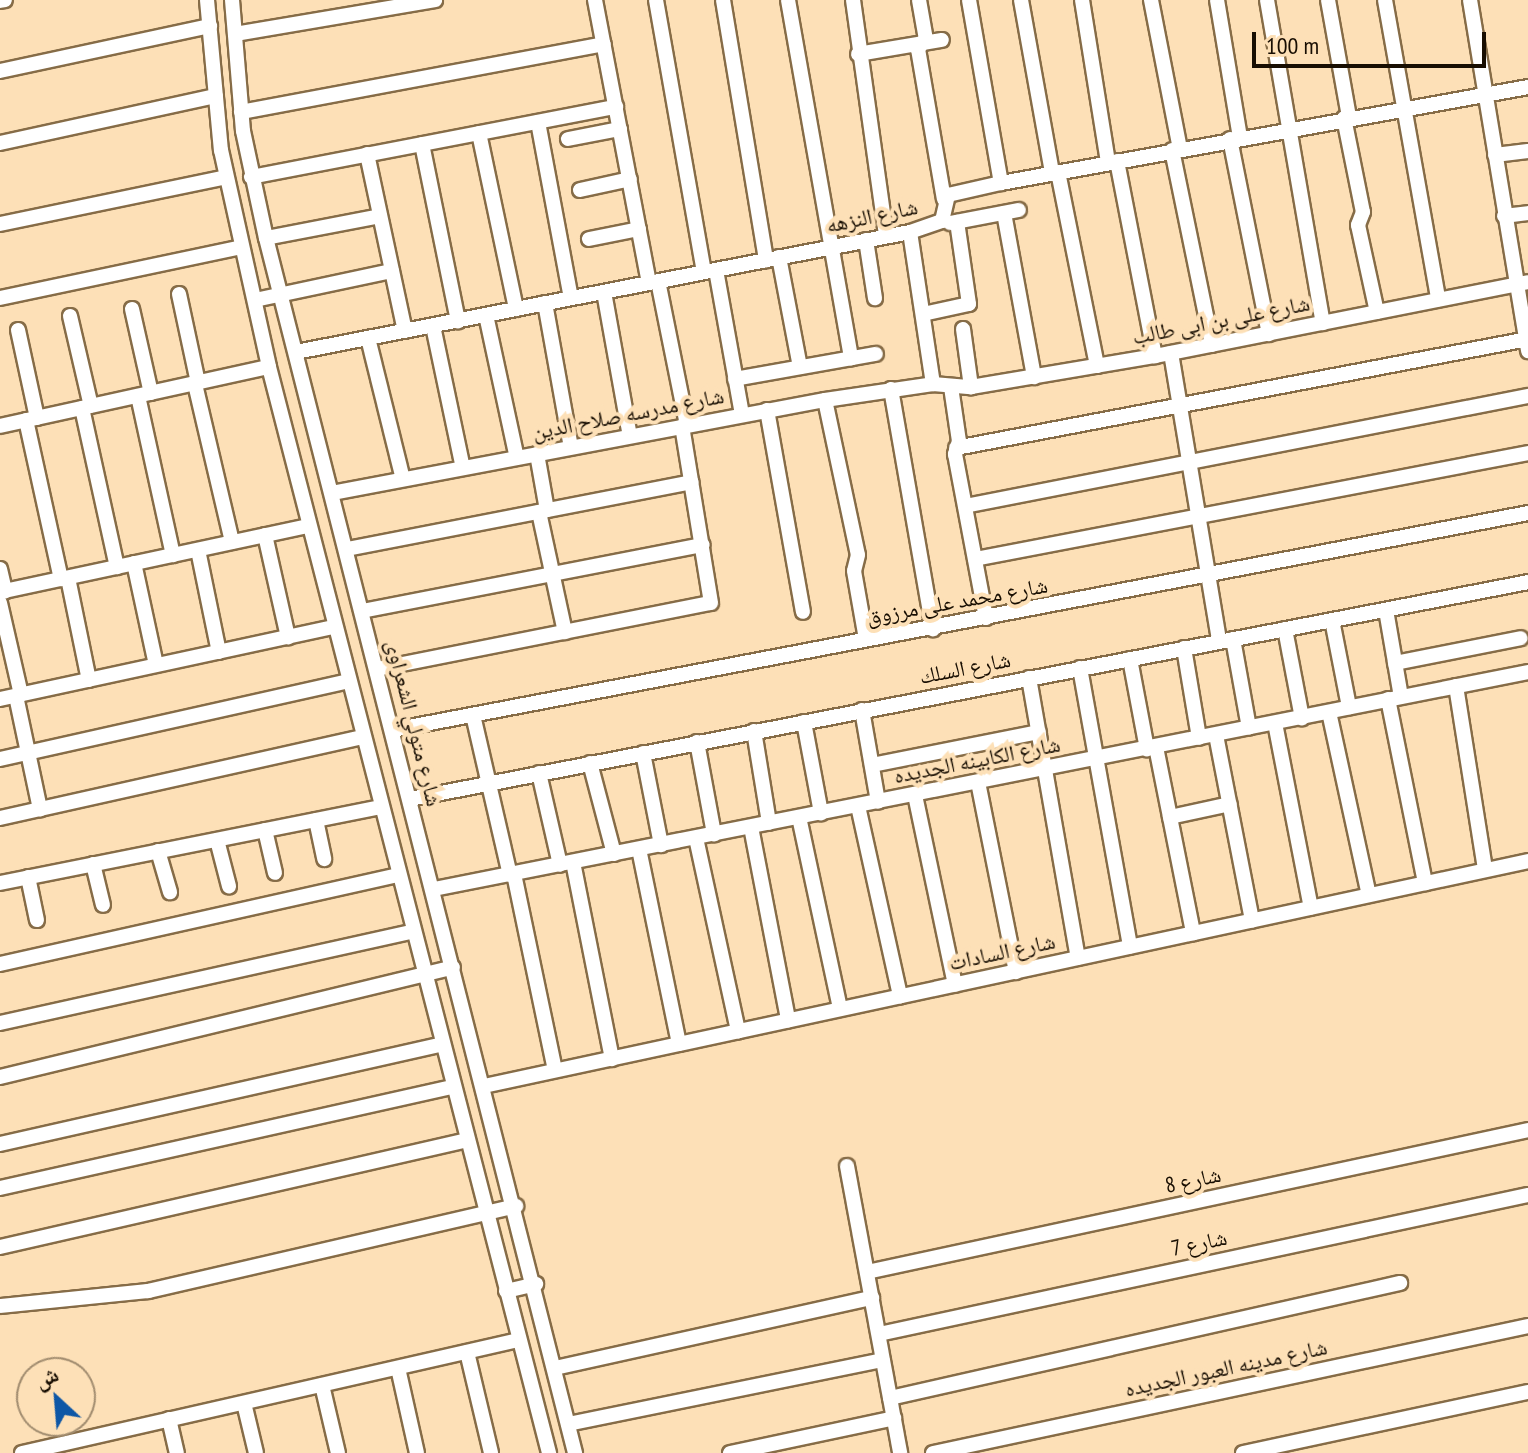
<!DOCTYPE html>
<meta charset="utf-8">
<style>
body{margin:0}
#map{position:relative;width:1528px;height:1453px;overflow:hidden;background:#fde0b7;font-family:"PT Sans Narrow","Noto Naskh Arabic",sans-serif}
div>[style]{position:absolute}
.roads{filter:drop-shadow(2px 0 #866c47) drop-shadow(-2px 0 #866c47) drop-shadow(0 2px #866c47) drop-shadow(0 -2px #866c47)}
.minor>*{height:14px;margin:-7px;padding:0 7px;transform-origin:7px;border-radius:7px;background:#fff}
span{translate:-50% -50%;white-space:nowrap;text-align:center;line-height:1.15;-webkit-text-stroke:8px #fde0b7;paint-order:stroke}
.street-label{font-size:22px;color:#180e02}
.north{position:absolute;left:16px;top:1357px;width:80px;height:80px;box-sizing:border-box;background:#fde0b7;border:2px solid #a18c6f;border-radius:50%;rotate:334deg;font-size:22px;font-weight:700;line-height:32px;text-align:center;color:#180e02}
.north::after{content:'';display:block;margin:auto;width:28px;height:36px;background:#0e57a6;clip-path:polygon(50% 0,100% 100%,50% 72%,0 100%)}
.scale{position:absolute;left:1252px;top:32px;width:234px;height:36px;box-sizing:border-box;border:4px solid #180e02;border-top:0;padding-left:10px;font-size:24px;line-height:28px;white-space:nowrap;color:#180e02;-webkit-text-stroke:6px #fde0b7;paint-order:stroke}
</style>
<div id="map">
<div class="roads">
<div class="minor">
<i style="left:207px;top:0;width:151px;rotate:84.7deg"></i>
<i style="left:221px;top:150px;width:222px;rotate:77.5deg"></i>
<i style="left:269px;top:367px;width:1122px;rotate:75.54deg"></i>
<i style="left:232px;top:0;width:131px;rotate:85.2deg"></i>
<i style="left:243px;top:131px;width:109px;rotate:77.9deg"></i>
<i style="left:266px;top:238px;width:1254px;rotate:75.73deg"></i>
<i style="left:595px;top:0;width:288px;rotate:79.2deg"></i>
<i style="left:656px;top:0;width:276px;rotate:80deg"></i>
<i style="left:723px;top:0;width:264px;rotate:80.6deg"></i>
<i style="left:788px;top:0;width:364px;rotate:80deg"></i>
<i style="left:853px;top:0;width:238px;rotate:82deg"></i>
<i style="left:919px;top:0;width:39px;rotate:80deg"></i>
<i style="left:926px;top:38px;width:14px;rotate:126deg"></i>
<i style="left:918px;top:49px;width:152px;rotate:80.2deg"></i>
<i style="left:969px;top:0;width:186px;rotate:80.1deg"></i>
<i style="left:1021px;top:0;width:176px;rotate:79.8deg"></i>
<i style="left:1082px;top:0;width:164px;rotate:80.9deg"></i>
<i style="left:1151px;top:0;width:152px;rotate:79deg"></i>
<i style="left:1217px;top:0;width:139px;rotate:80.5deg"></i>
<i style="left:1267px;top:0;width:328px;rotate:80.2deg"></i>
<i style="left:1328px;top:0;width:119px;rotate:79.8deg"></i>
<i style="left:1385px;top:0;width:304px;rotate:79.9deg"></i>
<i style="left:1470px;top:0;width:356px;rotate:80.6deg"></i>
<i style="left:0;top:1px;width:5px;rotate:-11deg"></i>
<i style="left:235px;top:34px;width:203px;rotate:-9.6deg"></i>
<i style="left:858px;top:54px;width:85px;rotate:-9.5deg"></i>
<i style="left:0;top:71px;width:215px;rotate:-12.1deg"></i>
<i style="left:241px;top:112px;width:369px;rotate:-10.6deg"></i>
<i style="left:1344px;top:118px;width:96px;rotate:78.6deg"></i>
<i style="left:1363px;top:212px;width:14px;rotate:111deg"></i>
<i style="left:1358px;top:225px;width:89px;rotate:77.7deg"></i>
<i style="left:538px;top:122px;width:179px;rotate:79.4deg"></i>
<i style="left:479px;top:133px;width:180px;rotate:78.1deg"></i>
<i style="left:568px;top:139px;width:53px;rotate:-10.9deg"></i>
<i style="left:1230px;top:139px;width:199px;rotate:78.7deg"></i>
<i style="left:0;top:143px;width:221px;rotate:-12.3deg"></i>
<i style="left:422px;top:144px;width:181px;rotate:78.5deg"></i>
<i style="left:1172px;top:150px;width:199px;rotate:78.4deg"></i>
<i style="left:367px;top:154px;width:181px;rotate:77.9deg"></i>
<i style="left:1495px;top:155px;width:33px;rotate:-7deg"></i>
<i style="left:1117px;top:161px;width:199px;rotate:79deg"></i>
<i style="left:1058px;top:172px;width:198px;rotate:78.6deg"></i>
<i style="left:251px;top:177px;width:372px;rotate:-10.9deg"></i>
<i style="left:580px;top:190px;width:51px;rotate:-12.4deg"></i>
<i style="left:1004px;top:213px;width:167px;rotate:79.6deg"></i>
<i style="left:1504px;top:216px;width:24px;rotate:-7deg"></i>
<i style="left:950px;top:223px;width:70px;rotate:-10.7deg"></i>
<i style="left:0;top:224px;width:231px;rotate:-11.7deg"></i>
<i style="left:910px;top:232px;width:154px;rotate:81.4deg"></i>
<i style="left:266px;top:238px;width:116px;rotate:-10.9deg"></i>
<i style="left:589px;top:239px;width:51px;rotate:-11.3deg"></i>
<i style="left:866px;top:240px;width:59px;rotate:81.2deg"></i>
<i style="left:779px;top:257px;width:112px;rotate:79.2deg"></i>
<i style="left:716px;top:270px;width:147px;rotate:79.8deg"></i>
<i style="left:658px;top:281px;width:147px;rotate:78.6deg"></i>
<i style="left:604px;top:292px;width:146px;rotate:79.8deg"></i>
<i style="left:179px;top:294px;width:91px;rotate:77.9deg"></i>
<i style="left:0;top:298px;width:246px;rotate:-11.9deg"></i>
<i style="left:255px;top:300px;width:140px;rotate:-12deg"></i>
<i style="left:545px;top:303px;width:146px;rotate:79.8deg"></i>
<i style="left:132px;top:309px;width:86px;rotate:77.3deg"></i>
<i style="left:923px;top:314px;width:47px;rotate:-12.3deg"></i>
<i style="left:969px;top:304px;width:83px;rotate:-98.3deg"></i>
<i style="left:486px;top:315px;width:146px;rotate:77.8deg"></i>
<i style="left:70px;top:316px;width:92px;rotate:76.9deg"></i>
<i style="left:433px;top:326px;width:145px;rotate:78.1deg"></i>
<i style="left:963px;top:329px;width:59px;rotate:82.1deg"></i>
<i style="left:18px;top:330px;width:90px;rotate:77.8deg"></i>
<i style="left:368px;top:338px;width:145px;rotate:76.1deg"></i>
<i style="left:296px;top:352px;width:626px;rotate:-11.06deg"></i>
<i style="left:910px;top:232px;width:34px;rotate:-19deg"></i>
<i style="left:942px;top:221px;width:27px;rotate:-77deg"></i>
<i style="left:948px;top:195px;width:54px;rotate:-12.8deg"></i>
<i style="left:1001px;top:183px;width:536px;rotate:-10.32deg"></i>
<i style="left:1171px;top:353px;width:292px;rotate:80.5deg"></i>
<i style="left:735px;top:379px;width:143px;rotate:-10.1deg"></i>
<i style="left:195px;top:384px;width:162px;rotate:76.8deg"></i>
<i style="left:951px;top:387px;width:55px;rotate:81.6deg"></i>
<i style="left:959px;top:441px;width:14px;rotate:107deg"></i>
<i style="left:955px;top:454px;width:167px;rotate:79.3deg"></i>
<i style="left:891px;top:389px;width:244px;rotate:80.1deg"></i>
<i style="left:138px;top:396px;width:163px;rotate:77.6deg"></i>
<i style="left:825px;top:400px;width:158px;rotate:78deg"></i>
<i style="left:858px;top:555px;width:16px;rotate:104deg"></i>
<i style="left:854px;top:571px;width:69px;rotate:80deg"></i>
<i style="left:82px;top:408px;width:163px;rotate:77.6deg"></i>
<i style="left:767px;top:410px;width:205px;rotate:79.9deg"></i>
<i style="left:26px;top:420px;width:163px;rotate:77.6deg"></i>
<i style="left:0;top:426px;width:275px;rotate:-12.4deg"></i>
<i style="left:956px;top:448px;width:582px;rotate:-10.79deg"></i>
<i style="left:537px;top:454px;width:57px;rotate:79.9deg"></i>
<i style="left:332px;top:493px;width:502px;rotate:-10.68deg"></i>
<i style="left:825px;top:400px;width:109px;rotate:-8.4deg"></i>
<i style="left:933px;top:384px;width:38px;rotate:5deg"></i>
<i style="left:971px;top:387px;width:187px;rotate:-9.6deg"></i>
<i style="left:1155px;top:356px;width:380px;rotate:-11.2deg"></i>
<i style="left:965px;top:506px;width:574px;rotate:-11.06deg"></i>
<i style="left:539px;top:512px;width:123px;rotate:77.8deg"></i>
<i style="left:265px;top:535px;width:105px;rotate:77.3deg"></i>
<i style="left:347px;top:549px;width:351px;rotate:-11deg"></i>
<i style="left:198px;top:550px;width:104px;rotate:78.4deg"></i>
<i style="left:975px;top:559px;width:563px;rotate:-10.85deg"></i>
<i style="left:134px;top:563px;width:104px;rotate:77.8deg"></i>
<i style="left:0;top:569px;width:23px;rotate:77deg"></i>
<i style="left:68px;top:578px;width:104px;rotate:78.4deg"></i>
<i style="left:0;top:592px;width:315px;rotate:-12.1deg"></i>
<i style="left:0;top:603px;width:94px;rotate:77.1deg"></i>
<i style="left:1386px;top:610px;width:88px;rotate:80.2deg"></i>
<i style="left:362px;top:611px;width:347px;rotate:-11deg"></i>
<i style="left:1332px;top:620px;width:89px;rotate:78.9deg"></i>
<i style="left:1285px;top:629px;width:91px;rotate:79.2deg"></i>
<i style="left:1233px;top:639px;width:90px;rotate:79.8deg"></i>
<i style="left:1184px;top:648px;width:91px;rotate:80.5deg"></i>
<i style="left:1130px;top:659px;width:92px;rotate:79.3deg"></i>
<i style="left:1395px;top:663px;width:128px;rotate:-11.2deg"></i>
<i style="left:1080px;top:668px;width:283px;rotate:79.8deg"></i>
<i style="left:377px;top:669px;width:340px;rotate:-11.2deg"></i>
<i style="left:711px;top:603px;width:179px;rotate:-99.3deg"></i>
<i style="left:1029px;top:678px;width:284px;rotate:80.1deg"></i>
<i style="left:1456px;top:686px;width:186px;rotate:81deg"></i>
<i style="left:16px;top:696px;width:116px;rotate:78deg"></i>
<i style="left:0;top:699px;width:342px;rotate:-12.2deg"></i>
<i style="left:1388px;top:699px;width:188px;rotate:78.6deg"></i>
<i style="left:862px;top:710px;width:93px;rotate:80.1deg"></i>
<i style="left:1329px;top:712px;width:187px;rotate:77.7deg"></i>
<i style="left:473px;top:715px;width:164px;rotate:77deg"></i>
<i style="left:804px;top:722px;width:93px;rotate:79.4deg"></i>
<i style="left:1275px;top:723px;width:188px;rotate:79deg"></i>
<i style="left:393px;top:730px;width:1156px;rotate:-10.82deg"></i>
<i style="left:754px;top:731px;width:93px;rotate:80.7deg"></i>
<i style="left:1216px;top:735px;width:189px;rotate:79deg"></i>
<i style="left:697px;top:742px;width:94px;rotate:79.5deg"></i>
<i style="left:1156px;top:747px;width:190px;rotate:78.7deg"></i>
<i style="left:643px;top:753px;width:94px;rotate:78.9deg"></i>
<i style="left:0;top:759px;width:357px;rotate:-12.6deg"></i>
<i style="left:590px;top:763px;width:94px;rotate:75.2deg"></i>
<i style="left:872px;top:765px;width:170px;rotate:-11.2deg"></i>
<i style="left:539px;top:773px;width:94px;rotate:77.1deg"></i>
<i style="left:978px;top:782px;width:194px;rotate:78.7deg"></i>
<i style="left:915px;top:795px;width:194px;rotate:78.1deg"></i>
<i style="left:410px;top:799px;width:1139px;rotate:-10.98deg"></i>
<i style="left:858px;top:806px;width:195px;rotate:77.5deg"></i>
<i style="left:799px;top:817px;width:196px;rotate:77.9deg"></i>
<i style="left:1170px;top:817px;width:61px;rotate:-12.2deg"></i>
<i style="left:0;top:818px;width:372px;rotate:-12.6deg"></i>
<i style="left:316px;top:820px;width:40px;rotate:78deg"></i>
<i style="left:751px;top:827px;width:197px;rotate:79.1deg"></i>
<i style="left:265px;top:830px;width:44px;rotate:76.9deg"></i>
<i style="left:696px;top:838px;width:198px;rotate:77.7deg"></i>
<i style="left:217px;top:840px;width:48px;rotate:75.4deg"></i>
<i style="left:639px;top:849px;width:199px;rotate:78.4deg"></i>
<i style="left:158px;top:851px;width:43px;rotate:73.7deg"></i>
<i style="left:573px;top:862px;width:201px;rotate:78.8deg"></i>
<i style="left:93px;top:864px;width:42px;rotate:76.3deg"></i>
<i style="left:514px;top:874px;width:200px;rotate:78.2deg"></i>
<i style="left:28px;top:877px;width:44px;rotate:78.2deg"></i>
<i style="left:0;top:883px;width:389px;rotate:-11.3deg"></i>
<i style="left:434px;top:889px;width:1115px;rotate:-11.22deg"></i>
<i style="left:0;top:964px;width:409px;rotate:-12.6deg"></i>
<i style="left:0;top:1023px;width:424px;rotate:-12.5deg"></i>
<i style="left:0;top:1077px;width:466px;rotate:-13.6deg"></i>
<i style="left:484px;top:1086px;width:1068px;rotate:-12.16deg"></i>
<i style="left:0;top:1144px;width:454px;rotate:-12.7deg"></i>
<i style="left:847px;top:1166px;width:292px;rotate:79.5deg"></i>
<i style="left:0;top:1188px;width:464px;rotate:-12.6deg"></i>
<i style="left:0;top:1247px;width:479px;rotate:-12.9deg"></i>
<i style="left:867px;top:1272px;width:676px;rotate:-12.12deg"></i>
<i style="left:506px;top:1291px;width:31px;rotate:-13deg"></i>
<i style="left:0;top:1306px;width:149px;rotate:-5.8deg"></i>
<i style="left:148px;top:1291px;width:378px;rotate:-13deg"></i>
<i style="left:879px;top:1334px;width:664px;rotate:-12.09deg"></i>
<i style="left:467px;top:1352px;width:104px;rotate:76.6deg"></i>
<i style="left:398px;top:1368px;width:87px;rotate:77.4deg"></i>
<i style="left:555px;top:1368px;width:325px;rotate:-12.5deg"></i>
<i style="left:322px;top:1385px;width:70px;rotate:76.8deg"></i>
<i style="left:890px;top:1398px;width:523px;rotate:-12.71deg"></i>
<i style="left:244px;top:1403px;width:51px;rotate:76.5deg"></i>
<i style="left:169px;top:1419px;width:35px;rotate:77deg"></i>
<i style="left:568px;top:1424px;width:321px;rotate:-11.5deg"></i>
<i style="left:22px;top:1453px;width:509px;rotate:-12.83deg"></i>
<i style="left:730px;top:1453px;width:168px;rotate:-12deg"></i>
<i style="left:933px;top:1453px;width:608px;rotate:-12.05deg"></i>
<i style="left:1243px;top:1453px;width:291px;rotate:-12.1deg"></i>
</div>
</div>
<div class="street-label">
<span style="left:872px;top:216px;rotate:-12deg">شارع النزهه</span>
<span style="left:1221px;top:320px;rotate:-11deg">شارع على بن ابى طالب</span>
<span style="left:628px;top:414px;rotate:-11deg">شارع مدرسه صلاح الدين</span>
<span style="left:957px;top:601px;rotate:-10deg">شارع محمد على مرزوق</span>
<span style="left:965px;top:668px;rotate:-11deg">شارع السلك</span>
<span style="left:414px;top:723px;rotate:76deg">شارع متولي الشعراوى</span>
<span style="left:977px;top:760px;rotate:-11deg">شارع الكابينه الجديده</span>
<span style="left:1002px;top:952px;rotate:-12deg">شارع السادات</span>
<span style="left:1193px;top:1180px;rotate:-12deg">شارع 8</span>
<span style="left:1199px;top:1243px;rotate:-12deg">شارع 7</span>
<span style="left:1226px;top:1368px;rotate:-12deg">شارع مدينه العبور الجديده</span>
</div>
<div class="north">ش</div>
<div class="scale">100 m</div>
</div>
